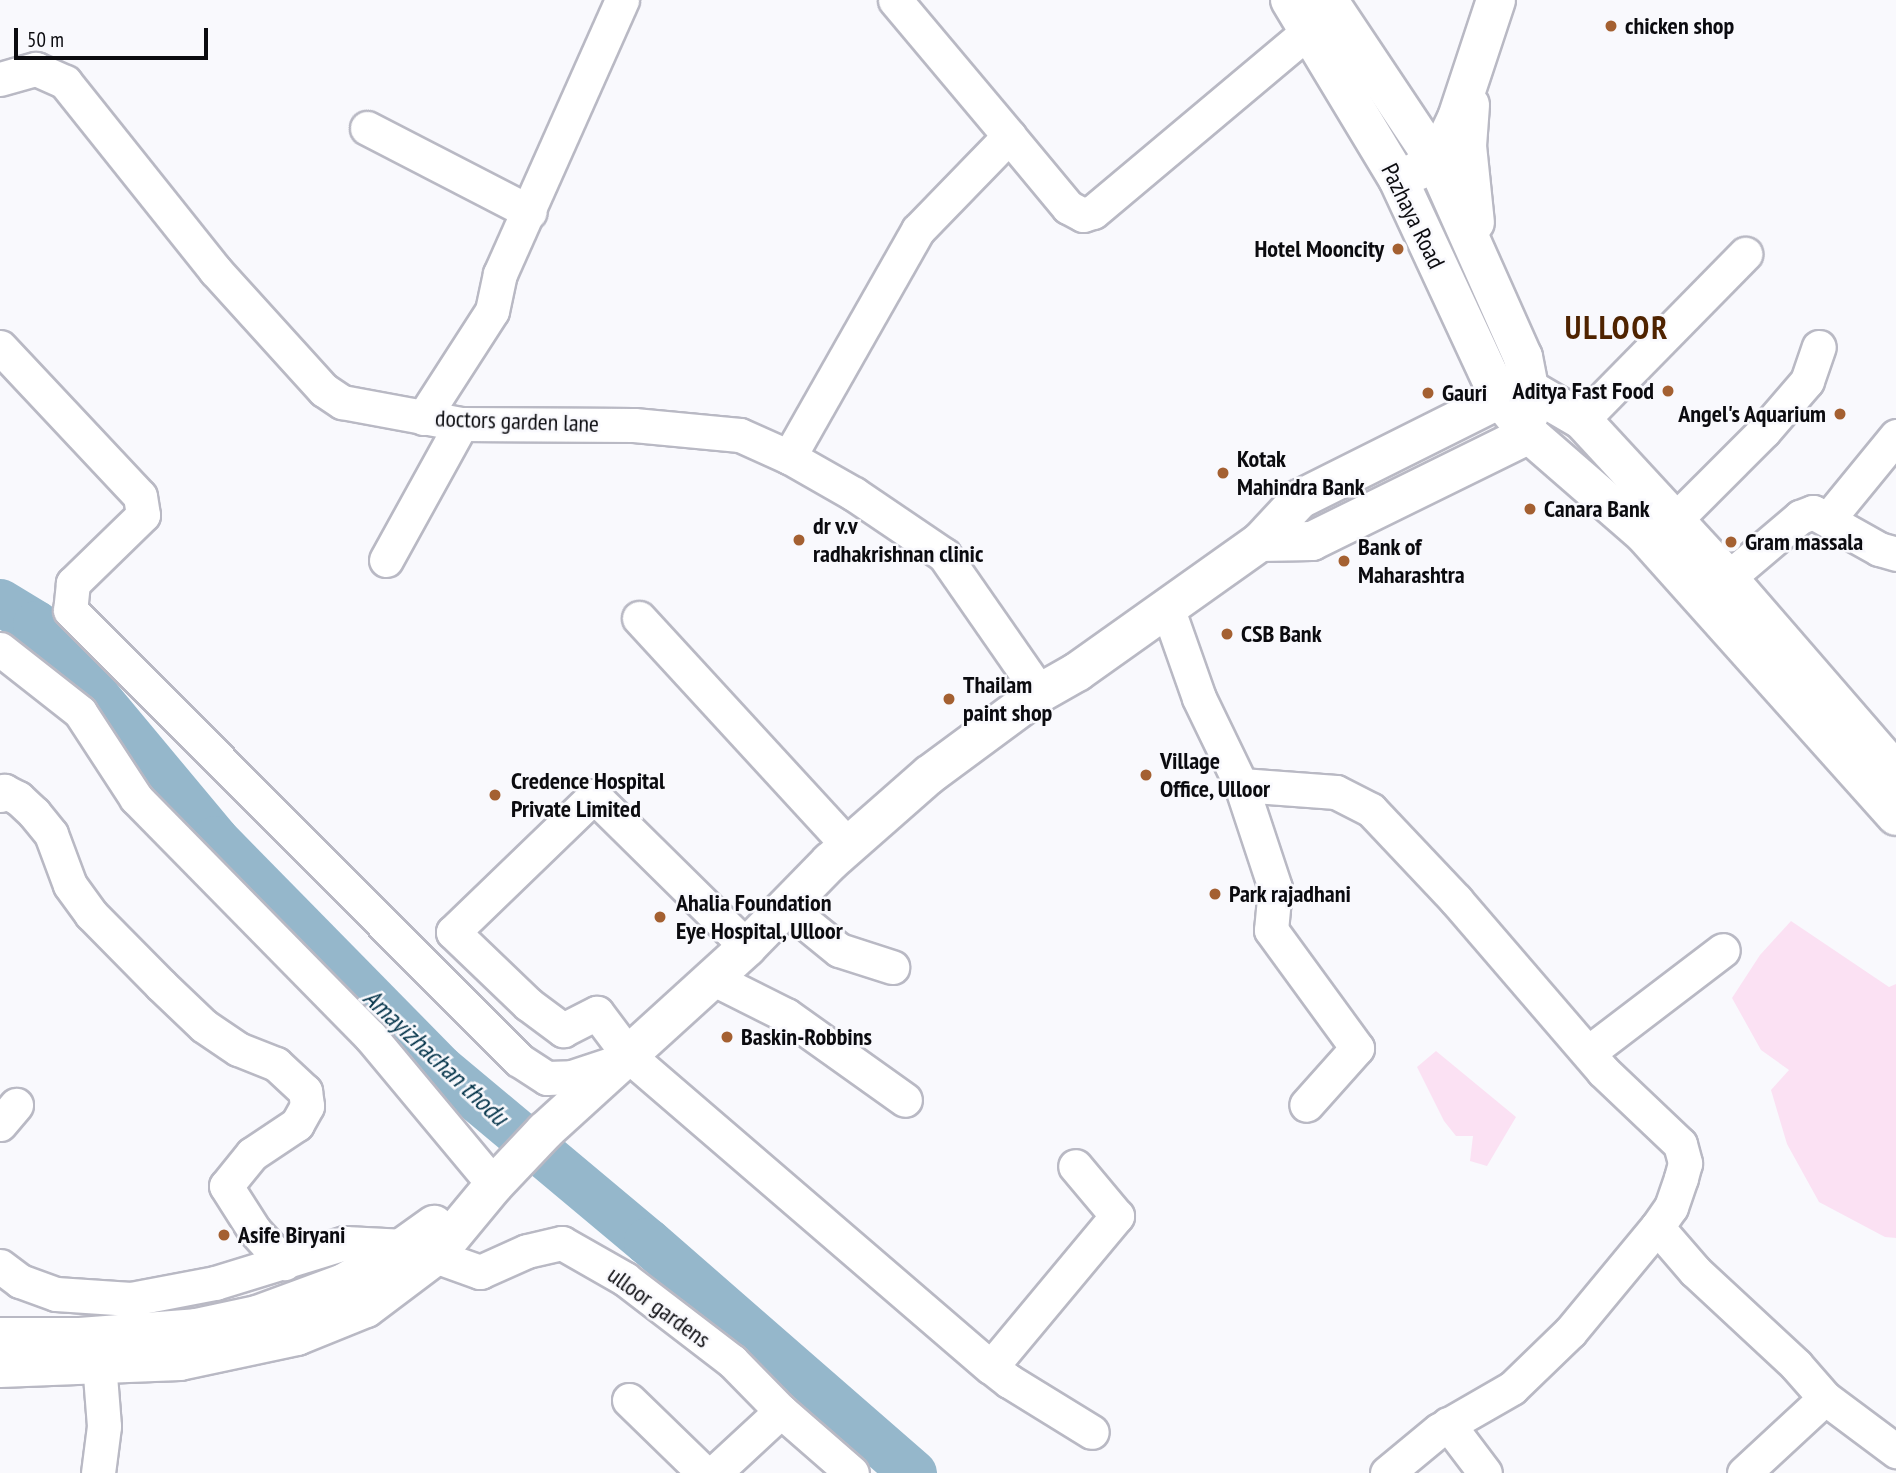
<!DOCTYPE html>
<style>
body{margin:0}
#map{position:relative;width:1896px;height:1473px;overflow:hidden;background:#f9f9fd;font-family:"PT Sans Narrow",sans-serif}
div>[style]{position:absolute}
.green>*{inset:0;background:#fbe1f3}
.river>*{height:47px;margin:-23.5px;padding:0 23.5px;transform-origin:23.5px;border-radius:23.5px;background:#95b7cb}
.roads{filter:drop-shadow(2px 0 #b9b9c4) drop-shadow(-2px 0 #b9b9c4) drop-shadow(0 2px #b9b9c4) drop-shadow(0 -2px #b9b9c4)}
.minor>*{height:33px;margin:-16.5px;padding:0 16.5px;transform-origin:16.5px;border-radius:16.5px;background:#fff}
.major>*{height:38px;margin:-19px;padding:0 19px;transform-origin:19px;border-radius:19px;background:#fff}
.dots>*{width:19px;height:19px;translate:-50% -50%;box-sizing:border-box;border:4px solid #f9f9fd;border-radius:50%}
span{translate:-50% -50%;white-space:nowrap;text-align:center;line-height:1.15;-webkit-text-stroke:5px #f9f9fd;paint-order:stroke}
.poi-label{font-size:24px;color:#0b0b0f;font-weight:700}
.left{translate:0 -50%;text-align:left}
.right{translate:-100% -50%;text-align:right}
.street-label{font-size:24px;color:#0b0b0f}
.water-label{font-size:26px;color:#04344a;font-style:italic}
.district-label{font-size:32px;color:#4f2300;font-weight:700;letter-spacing:2px}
.scale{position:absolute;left:14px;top:28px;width:194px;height:32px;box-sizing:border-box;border:4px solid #0b0b0f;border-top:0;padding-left:9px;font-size:21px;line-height:24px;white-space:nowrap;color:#0b0b0f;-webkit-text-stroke:5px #f9f9fd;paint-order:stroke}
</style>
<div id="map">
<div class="green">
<i style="clip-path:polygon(1791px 921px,1889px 987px,1896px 984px,1896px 1238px,1885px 1237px,1819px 1202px,1787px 1144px,1771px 1090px,1789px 1070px,1761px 1050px,1732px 998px,1760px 955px)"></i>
<i style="clip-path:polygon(1436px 1051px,1516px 1117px,1487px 1166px,1470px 1161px,1473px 1136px,1456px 1136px,1444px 1121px,1417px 1067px)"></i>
</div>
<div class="river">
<i style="left:0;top:602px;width:42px;rotate:31.4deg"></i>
<i style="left:36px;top:624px;width:280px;rotate:50.2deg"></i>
<i style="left:215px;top:839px;width:321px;rotate:45.5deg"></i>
<i style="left:440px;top:1068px;width:270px;rotate:39.9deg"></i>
<i style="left:647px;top:1241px;width:353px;rotate:41.1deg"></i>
</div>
<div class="roads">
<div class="minor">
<i style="left:895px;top:0;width:177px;rotate:50deg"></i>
<i style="left:0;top:79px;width:37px;rotate:-16deg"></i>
<i style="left:36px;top:69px;width:32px;rotate:24deg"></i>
<i style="left:65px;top:82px;width:241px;rotate:51.4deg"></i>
<i style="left:215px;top:270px;width:162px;rotate:47.8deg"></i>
<i style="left:324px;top:390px;width:22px;rotate:34deg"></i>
<i style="left:342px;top:402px;width:121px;rotate:10.5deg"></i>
<i style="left:461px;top:424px;width:173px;rotate:0.3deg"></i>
<i style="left:634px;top:425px;width:106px;rotate:5.4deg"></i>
<i style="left:740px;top:435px;width:54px;rotate:24.2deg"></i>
<i style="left:789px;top:457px;width:75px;rotate:29.6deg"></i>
<i style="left:854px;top:494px;width:109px;rotate:34.1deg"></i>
<i style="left:944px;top:555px;width:168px;rotate:55.2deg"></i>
<i style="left:367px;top:128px;width:183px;rotate:27.3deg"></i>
<i style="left:0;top:347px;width:204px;rotate:46.8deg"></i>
<i style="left:140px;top:496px;width:19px;rotate:81deg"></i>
<i style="left:143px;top:515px;width:98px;rotate:135.8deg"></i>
<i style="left:73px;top:583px;width:27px;rotate:96deg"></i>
<i style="left:70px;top:610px;width:636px;rotate:45.06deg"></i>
<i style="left:519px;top:1060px;width:33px;rotate:33deg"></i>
<i style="left:547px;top:1078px;width:25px;rotate:-2deg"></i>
<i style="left:572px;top:1077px;width:51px;rotate:-18.4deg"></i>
<i style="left:423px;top:418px;width:127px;rotate:-57.2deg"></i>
<i style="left:492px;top:311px;width:38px;rotate:-78deg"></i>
<i style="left:500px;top:274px;width:300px;rotate:-66deg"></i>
<i style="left:1582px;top:420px;width:233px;rotate:-45.5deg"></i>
<i style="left:789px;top:457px;width:261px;rotate:-60.4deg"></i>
<i style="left:918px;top:230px;width:131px;rotate:-45.9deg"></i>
<i style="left:1009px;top:136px;width:92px;rotate:50.3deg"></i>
<i style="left:1068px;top:207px;width:17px;rotate:28deg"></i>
<i style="left:1083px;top:215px;width:10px;rotate:-17deg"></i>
<i style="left:1093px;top:212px;width:282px;rotate:-40deg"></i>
<i style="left:1829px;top:518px;width:106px;rotate:-50.7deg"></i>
<i style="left:1674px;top:521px;width:127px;rotate:-45deg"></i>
<i style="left:1764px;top:431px;width:66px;rotate:-49.3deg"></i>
<i style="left:1807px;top:381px;width:36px;rotate:-71deg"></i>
<i style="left:386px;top:560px;width:155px;rotate:-61.1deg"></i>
<i style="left:1708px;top:595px;width:121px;rotate:-40.3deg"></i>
<i style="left:1800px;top:517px;width:14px;rotate:-21deg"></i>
<i style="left:1813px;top:512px;width:76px;rotate:29.3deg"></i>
<i style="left:1879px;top:549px;width:18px;rotate:16deg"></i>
<i style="left:1167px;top:607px;width:96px;rotate:70.6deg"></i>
<i style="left:1199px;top:698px;width:97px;rotate:64.2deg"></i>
<i style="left:1241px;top:785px;width:108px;rotate:71.7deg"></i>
<i style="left:1275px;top:888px;width:42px;rotate:95.4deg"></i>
<i style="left:1271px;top:930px;width:146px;rotate:53.9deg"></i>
<i style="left:1357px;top:1048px;width:76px;rotate:131.8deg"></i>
<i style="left:639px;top:618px;width:310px;rotate:47.4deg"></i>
<i style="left:0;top:649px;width:102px;rotate:38.2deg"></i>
<i style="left:80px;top:712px;width:103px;rotate:56.9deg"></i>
<i style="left:136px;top:798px;width:334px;rotate:45.5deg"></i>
<i style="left:370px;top:1036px;width:194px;rotate:50.2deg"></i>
<i style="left:1241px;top:785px;width:95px;rotate:4.2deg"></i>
<i style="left:1336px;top:792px;width:39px;rotate:27deg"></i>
<i style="left:1371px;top:810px;width:124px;rotate:46.6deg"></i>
<i style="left:1456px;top:900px;width:225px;rotate:49.3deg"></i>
<i style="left:1603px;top:1071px;width:106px;rotate:43.5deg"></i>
<i style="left:1680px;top:1144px;width:20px;rotate:75deg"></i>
<i style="left:1685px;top:1163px;width:16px;rotate:105deg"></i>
<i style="left:1681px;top:1178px;width:31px;rotate:109deg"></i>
<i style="left:1671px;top:1207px;width:24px;rotate:125deg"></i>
<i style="left:1657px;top:1227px;width:58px;rotate:49.2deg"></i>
<i style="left:1695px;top:1271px;width:138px;rotate:42.9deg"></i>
<i style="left:1796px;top:1365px;width:44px;rotate:48.7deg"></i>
<i style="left:1825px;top:1398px;width:89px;rotate:36.7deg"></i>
<i style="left:0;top:795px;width:6px;rotate:-45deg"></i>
<i style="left:4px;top:791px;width:16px;rotate:27deg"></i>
<i style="left:18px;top:798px;width:22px;rotate:43deg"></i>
<i style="left:34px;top:813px;width:27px;rotate:51deg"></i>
<i style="left:51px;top:834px;width:54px;rotate:69.6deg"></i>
<i style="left:70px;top:885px;width:36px;rotate:54deg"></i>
<i style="left:91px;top:914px;width:100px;rotate:45.4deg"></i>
<i style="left:161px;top:985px;width:59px;rotate:43.6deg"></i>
<i style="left:204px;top:1026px;width:41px;rotate:34.1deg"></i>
<i style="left:238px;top:1049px;width:41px;rotate:21.5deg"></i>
<i style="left:276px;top:1064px;width:40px;rotate:43deg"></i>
<i style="left:305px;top:1091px;width:15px;rotate:82deg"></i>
<i style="left:307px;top:1106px;width:21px;rotate:119deg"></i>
<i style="left:297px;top:1124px;width:54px;rotate:146.3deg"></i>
<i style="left:252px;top:1154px;width:41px;rotate:129.1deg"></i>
<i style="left:226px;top:1186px;width:52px;rotate:57.5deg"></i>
<i style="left:254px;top:1230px;width:45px;rotate:47.7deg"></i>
<i style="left:786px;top:907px;width:68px;rotate:39.1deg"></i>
<i style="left:839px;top:950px;width:56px;rotate:17.8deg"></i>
<i style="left:747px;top:947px;width:215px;rotate:-135.4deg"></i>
<i style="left:594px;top:796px;width:196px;rotate:136deg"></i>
<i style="left:453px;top:932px;width:104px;rotate:43.8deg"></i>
<i style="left:528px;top:1004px;width:44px;rotate:36.6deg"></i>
<i style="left:563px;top:1030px;width:38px;rotate:-27deg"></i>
<i style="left:597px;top:1013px;width:55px;rotate:53.1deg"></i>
<i style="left:630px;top:1057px;width:476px;rotate:40.7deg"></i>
<i style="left:991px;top:1367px;width:23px;rotate:38deg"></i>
<i style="left:1009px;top:1381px;width:97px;rotate:31.6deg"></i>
<i style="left:712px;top:978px;width:83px;rotate:26.6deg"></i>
<i style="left:786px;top:1015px;width:146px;rotate:35.5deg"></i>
<i style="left:1589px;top:1052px;width:168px;rotate:-37.3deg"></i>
<i style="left:0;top:1124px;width:25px;rotate:-50deg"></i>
<i style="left:435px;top:1256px;width:48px;rotate:19.6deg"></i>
<i style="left:480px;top:1272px;width:51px;rotate:-24.1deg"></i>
<i style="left:527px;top:1251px;width:36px;rotate:-13deg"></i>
<i style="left:562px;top:1243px;width:73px;rotate:29.7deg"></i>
<i style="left:625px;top:1279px;width:135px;rotate:37.5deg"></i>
<i style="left:732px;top:1361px;width:70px;rotate:45.6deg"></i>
<i style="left:781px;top:1411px;width:91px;rotate:137.2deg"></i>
<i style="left:0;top:1266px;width:25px;rotate:37deg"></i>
<i style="left:20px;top:1281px;width:38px;rotate:20deg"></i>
<i style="left:56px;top:1294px;width:75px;rotate:3.8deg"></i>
<i style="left:131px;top:1299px;width:86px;rotate:-10.8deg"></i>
<i style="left:215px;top:1283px;width:136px;rotate:-17.1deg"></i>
<i style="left:345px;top:1243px;width:60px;rotate:2.9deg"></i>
<i style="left:991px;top:1367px;width:197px;rotate:-50.2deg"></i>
<i style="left:1117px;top:1216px;width:65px;rotate:-130deg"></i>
<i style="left:629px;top:1400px;width:105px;rotate:44.2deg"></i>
<i style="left:781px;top:1411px;width:94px;rotate:41.1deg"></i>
<i style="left:1448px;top:1424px;width:61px;rotate:52.9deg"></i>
<i style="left:98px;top:1473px;width:47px;rotate:-82.7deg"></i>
<i style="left:104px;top:1426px;width:63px;rotate:-94.5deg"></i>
<i style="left:1387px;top:1473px;width:67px;rotate:-39.6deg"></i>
<i style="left:1439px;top:1430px;width:84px;rotate:-29.9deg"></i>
<i style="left:1512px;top:1388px;width:81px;rotate:-44deg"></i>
<i style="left:1570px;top:1332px;width:136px;rotate:-50.4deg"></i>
<i style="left:1744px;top:1473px;width:110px;rotate:-42.8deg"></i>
</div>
<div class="major">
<i style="left:1290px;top:0;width:209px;rotate:58.9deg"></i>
<i style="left:1398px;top:179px;width:242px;rotate:65.1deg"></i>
<i style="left:1500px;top:399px;width:45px;rotate:50.4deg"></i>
<i style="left:1529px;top:434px;width:152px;rotate:41deg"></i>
<i style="left:1644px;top:534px;width:378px;rotate:48.2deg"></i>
<i style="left:1328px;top:0;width:195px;rotate:56.3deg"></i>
<i style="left:1436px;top:162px;width:214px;rotate:66deg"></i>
<i style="left:1523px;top:357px;width:33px;rotate:79deg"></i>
<i style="left:1529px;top:389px;width:26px;rotate:90deg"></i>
<i style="left:1470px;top:105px;width:41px;rotate:94.2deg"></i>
<i style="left:1467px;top:146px;width:77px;rotate:84.1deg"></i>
<i style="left:1417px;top:171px;width:21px;rotate:-25deg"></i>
<i style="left:1436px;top:162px;width:49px;rotate:-64.5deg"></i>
<i style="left:1457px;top:118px;width:124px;rotate:-71.7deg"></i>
<i style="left:1260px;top:542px;width:52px;rotate:-1.1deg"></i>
<i style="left:1312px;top:541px;width:242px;rotate:-26.2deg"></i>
<i style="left:0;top:1337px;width:80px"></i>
<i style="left:80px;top:1337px;width:116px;rotate:-4.4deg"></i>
<i style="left:196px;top:1328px;width:62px;rotate:-12deg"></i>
<i style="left:257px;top:1315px;width:93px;rotate:-20.2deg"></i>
<i style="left:344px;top:1283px;width:56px;rotate:-30.3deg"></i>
<i style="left:392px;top:1255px;width:52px;rotate:-35.5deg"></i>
<i style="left:0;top:1368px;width:180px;rotate:-2.2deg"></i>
<i style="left:180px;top:1361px;width:120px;rotate:-12.1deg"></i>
<i style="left:297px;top:1336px;width:74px;rotate:-22.1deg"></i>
<i style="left:366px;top:1308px;width:86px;rotate:-37deg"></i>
<i style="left:435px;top:1256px;width:92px;rotate:-50.3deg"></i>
<i style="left:494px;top:1185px;width:74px;rotate:-46.6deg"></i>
<i style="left:545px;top:1131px;width:273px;rotate:-42.3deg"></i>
<i style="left:747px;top:947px;width:119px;rotate:-45.7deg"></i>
<i style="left:830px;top:862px;width:132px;rotate:-41.3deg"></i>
<i style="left:929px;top:775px;width:138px;rotate:-36.5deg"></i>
<i style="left:1040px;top:693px;width:43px;rotate:-29.6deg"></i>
<i style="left:1077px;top:672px;width:224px;rotate:-35.4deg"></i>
<i style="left:1260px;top:542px;width:59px;rotate:-47.1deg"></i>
<i style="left:1300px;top:499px;width:224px;rotate:-26.6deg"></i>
<i style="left:1500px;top:399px;width:31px;rotate:-19deg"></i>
<i style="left:1529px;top:389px;width:61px;rotate:30.3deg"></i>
<i style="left:1582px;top:420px;width:214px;rotate:47.3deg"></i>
<i style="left:1727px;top:577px;width:258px;rotate:49.1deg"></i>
</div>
</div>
<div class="dots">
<i style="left:1611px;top:26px;background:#a46031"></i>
<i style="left:1398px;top:249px;background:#a46031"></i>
<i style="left:1668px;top:391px;background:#a46031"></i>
<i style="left:1428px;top:393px;background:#a46031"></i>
<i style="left:1840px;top:414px;background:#a46031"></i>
<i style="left:1223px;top:473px;background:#a46031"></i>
<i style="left:1530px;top:509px;background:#a46031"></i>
<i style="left:799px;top:540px;background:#a46031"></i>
<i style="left:1731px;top:542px;background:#a46031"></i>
<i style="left:1344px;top:561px;background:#a46031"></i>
<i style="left:1227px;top:634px;background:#a46031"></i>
<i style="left:949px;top:699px;background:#a46031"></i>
<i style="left:1146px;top:775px;background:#a46031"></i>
<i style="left:495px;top:795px;background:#a46031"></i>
<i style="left:1215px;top:894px;background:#a46031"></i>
<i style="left:660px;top:917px;background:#a46031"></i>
<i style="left:727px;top:1037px;background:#a46031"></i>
<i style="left:224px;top:1235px;background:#a46031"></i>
</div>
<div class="poi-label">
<span class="left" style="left:1625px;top:26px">chicken shop</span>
<span class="right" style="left:1384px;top:249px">Hotel Mooncity</span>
<span class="right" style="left:1654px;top:391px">Aditya Fast Food</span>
<span class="left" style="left:1442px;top:393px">Gauri</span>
<span class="right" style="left:1826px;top:414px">Angel's Aquarium</span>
<span class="left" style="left:1237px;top:473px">Kotak<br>Mahindra Bank</span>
<span class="left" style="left:1544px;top:509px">Canara Bank</span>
<span class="left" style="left:813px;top:540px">dr v.v<br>radhakrishnan clinic</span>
<span class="left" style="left:1745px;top:542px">Gram massala</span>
<span class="left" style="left:1358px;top:561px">Bank of<br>Maharashtra</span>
<span class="left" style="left:1241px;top:634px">CSB Bank</span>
<span class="left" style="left:963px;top:699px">Thailam<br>paint shop</span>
<span class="left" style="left:1160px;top:775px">Village<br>Office, Ulloor</span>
<span class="left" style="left:511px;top:795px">Credence Hospital<br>Private Limited</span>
<span class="left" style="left:1229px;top:894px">Park rajadhani</span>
<span class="left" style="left:676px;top:917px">Ahalia Foundation<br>Eye Hospital, Ulloor</span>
<span class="left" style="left:741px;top:1037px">Baskin-Robbins</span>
<span class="left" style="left:238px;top:1235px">Asife Biryani</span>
</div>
<div class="street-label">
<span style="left:1413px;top:216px;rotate:64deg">Pazhaya Road</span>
<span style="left:517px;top:421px;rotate:2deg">doctors garden lane</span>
<span style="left:659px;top:1307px;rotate:36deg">ulloor gardens</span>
</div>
<div class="water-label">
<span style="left:436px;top:1057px;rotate:43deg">Amayizhachan thodu</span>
</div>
<div class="district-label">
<span style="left:1617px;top:327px">ULLOOR</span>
</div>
<div class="scale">50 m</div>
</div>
